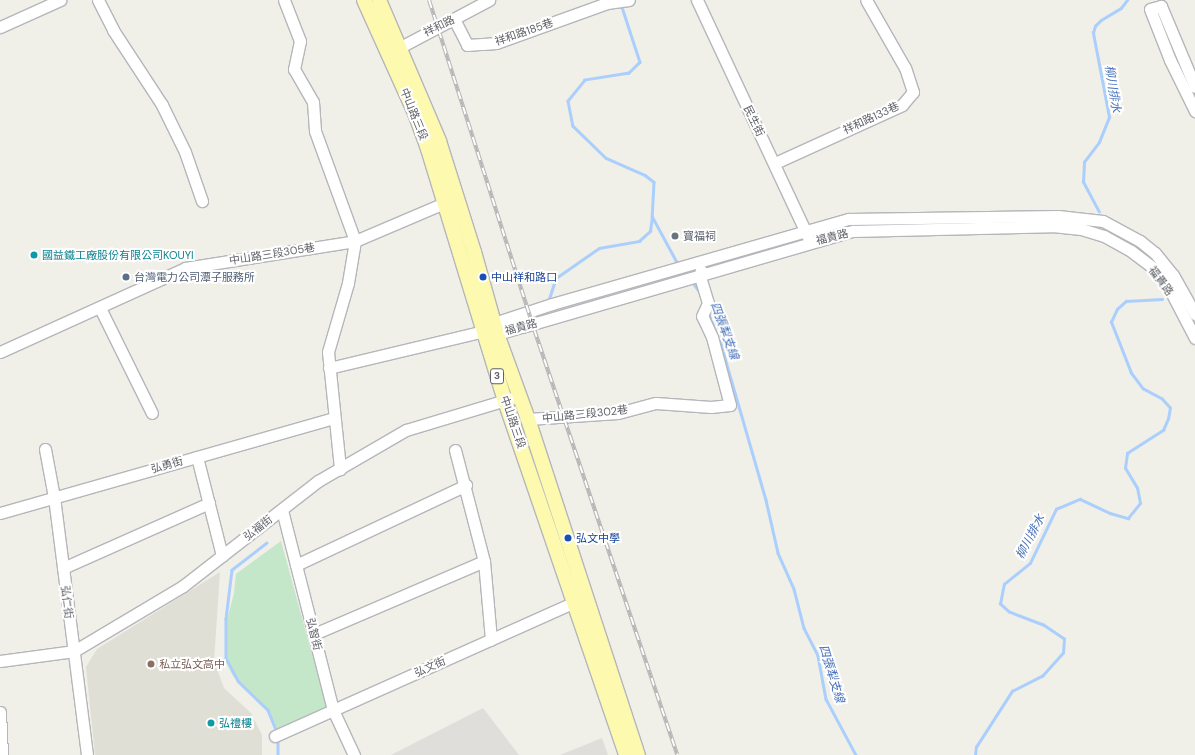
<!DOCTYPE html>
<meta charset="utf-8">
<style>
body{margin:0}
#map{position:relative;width:1195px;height:755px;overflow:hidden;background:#f0efe8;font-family:"DM Sans","Noto Sans TC",sans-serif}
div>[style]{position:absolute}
.industrial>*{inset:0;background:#dfdeda}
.education>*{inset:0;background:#e0dfd6}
.green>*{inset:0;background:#c5e7c9}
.stream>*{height:2.5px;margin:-1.25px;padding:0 1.25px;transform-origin:1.25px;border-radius:1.25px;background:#abcffd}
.roads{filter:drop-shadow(1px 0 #b5b6bb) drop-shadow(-1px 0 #b5b6bb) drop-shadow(0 1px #b5b6bb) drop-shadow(0 -1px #b5b6bb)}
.minor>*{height:11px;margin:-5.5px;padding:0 5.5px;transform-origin:5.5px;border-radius:5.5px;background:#fff}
.major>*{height:14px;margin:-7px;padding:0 7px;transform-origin:7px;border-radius:7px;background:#fdfab0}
.rail>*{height:4px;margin-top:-2px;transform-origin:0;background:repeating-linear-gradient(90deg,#fff 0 8px,#b5b5b7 0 16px);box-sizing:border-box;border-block:1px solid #b5b5b7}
.dots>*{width:11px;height:11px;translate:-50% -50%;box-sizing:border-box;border:2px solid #fff;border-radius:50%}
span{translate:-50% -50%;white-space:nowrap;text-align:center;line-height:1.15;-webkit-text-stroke:4px #fff;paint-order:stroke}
.shield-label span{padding:1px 3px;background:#fff;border:1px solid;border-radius:3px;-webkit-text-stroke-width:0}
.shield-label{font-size:10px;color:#5f6167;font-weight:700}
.street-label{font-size:11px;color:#5f6167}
.worship-label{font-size:11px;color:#5b616d}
.left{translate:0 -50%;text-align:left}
.culture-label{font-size:11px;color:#0d838f}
.service-label{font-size:11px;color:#4e5e75}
.transit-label{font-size:11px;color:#164399}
.education-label{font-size:11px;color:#785e54}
.water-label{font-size:12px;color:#4972b9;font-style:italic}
</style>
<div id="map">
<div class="industrial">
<i style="clip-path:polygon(483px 708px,519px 755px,391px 755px)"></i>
<i style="clip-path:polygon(602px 738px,608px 755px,560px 755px)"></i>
</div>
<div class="education">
<i style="clip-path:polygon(220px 572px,214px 661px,224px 688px,251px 713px,262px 735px,262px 755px,95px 755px,86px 667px,97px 649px)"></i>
</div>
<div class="green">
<i style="clip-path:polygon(281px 541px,327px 709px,276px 731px,267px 710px,233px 676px,225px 660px,227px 620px,234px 593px,236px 574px)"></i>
</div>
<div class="stream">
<i style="left:621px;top:4px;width:61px;rotate:71.9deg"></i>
<i style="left:640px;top:62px;width:16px;rotate:135deg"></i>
<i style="left:629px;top:73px;width:45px;rotate:171deg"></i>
<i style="left:585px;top:80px;width:27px;rotate:129deg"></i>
<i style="left:568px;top:101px;width:25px;rotate:79deg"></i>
<i style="left:573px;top:126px;width:46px;rotate:44.1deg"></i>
<i style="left:606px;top:158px;width:43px;rotate:23.6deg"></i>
<i style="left:645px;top:175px;width:11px;rotate:38deg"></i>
<i style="left:654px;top:182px;width:34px;rotate:93deg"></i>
<i style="left:652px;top:216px;width:55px;rotate:61.6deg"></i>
<i style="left:1099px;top:212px;width:34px;rotate:-118deg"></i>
<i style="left:1083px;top:182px;width:20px;rotate:-87deg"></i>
<i style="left:1084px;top:162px;width:25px;rotate:-53deg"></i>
<i style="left:1099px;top:142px;width:27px;rotate:-68deg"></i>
<i style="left:1109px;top:117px;width:86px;rotate:-100.8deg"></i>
<i style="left:1093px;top:33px;width:7px;rotate:-74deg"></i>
<i style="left:1095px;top:26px;width:8px;rotate:-45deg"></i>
<i style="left:1101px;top:20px;width:23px;rotate:-31deg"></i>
<i style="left:1121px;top:8px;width:10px;rotate:-53deg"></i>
<i style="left:691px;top:280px;width:14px;rotate:54deg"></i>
<i style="left:548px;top:302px;width:25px;rotate:-72deg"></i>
<i style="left:556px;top:278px;width:52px;rotate:-34.9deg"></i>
<i style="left:599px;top:248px;width:41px;rotate:-9.9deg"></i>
<i style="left:639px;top:241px;width:15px;rotate:-42deg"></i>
<i style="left:650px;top:231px;width:14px;rotate:-82deg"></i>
<i style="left:708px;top:312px;width:35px;rotate:68deg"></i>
<i style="left:721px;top:344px;width:162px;rotate:73.9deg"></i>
<i style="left:766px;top:500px;width:54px;rotate:77.2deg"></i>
<i style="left:778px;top:553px;width:39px;rotate:66deg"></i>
<i style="left:794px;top:589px;width:40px;rotate:75.6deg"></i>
<i style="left:804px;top:628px;width:31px;rotate:63deg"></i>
<i style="left:818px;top:656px;width:44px;rotate:79.5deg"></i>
<i style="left:826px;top:699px;width:64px;rotate:61.8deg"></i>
<i style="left:267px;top:543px;width:44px;rotate:142.4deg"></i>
<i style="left:232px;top:570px;width:49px;rotate:97deg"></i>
<i style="left:226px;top:619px;width:39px;rotate:90deg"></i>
<i style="left:226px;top:658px;width:26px;rotate:62deg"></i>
<i style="left:238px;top:681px;width:42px;rotate:44deg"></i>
<i style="left:268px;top:710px;width:24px;rotate:68deg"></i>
<i style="left:278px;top:739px;width:16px;rotate:90deg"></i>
<i style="left:975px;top:755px;width:8px;rotate:-83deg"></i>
<i style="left:976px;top:747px;width:67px;rotate:-57.3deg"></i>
<i style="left:1012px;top:691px;width:34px;rotate:-27deg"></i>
<i style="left:1042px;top:676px;width:31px;rotate:-48deg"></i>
<i style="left:1063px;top:653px;width:14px;rotate:-86deg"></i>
<i style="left:1064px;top:639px;width:25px;rotate:-146deg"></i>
<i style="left:1043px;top:625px;width:36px;rotate:-159deg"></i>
<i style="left:1009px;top:612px;width:12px;rotate:-138deg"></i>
<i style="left:1000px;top:604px;width:20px;rotate:-79deg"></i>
<i style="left:1004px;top:584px;width:33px;rotate:-39deg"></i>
<i style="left:1030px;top:563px;width:60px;rotate:-64.3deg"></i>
<i style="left:1056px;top:509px;width:26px;rotate:-23deg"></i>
<i style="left:1080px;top:499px;width:33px;rotate:25deg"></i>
<i style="left:1110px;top:513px;width:19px;rotate:16deg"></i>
<i style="left:1128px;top:518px;width:19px;rotate:-51deg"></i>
<i style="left:1140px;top:503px;width:15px;rotate:-101deg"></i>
<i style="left:1137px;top:488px;width:23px;rotate:-121deg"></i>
<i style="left:1125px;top:468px;width:15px;rotate:-82deg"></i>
<i style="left:1127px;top:453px;width:43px;rotate:-32.6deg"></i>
<i style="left:1163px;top:430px;width:12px;rotate:-66deg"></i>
<i style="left:1168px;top:419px;width:11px;rotate:-80deg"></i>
<i style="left:1170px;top:408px;width:12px;rotate:-132deg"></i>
<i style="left:1162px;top:399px;width:21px;rotate:-152deg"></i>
<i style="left:1143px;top:389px;width:20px;rotate:-127deg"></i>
<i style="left:1131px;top:373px;width:55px;rotate:-111.4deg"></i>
<i style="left:1111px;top:322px;width:14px;rotate:-65deg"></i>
<i style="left:1117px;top:309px;width:12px;rotate:-42deg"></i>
<i style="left:1126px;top:301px;width:36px;rotate:-3deg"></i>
</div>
<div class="roads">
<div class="minor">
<i style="left:98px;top:0;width:34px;rotate:63deg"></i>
<i style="left:113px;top:30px;width:90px;rotate:56.8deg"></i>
<i style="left:162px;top:105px;width:52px;rotate:63.9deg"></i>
<i style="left:185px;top:152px;width:52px;rotate:70.9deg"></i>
<i style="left:284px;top:0;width:44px;rotate:68.7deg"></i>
<i style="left:300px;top:41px;width:29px;rotate:102deg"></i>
<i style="left:294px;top:69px;width:38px;rotate:60deg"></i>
<i style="left:313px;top:102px;width:29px;rotate:86deg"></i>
<i style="left:315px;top:131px;width:117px;rotate:70deg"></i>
<i style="left:355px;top:241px;width:43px;rotate:99.5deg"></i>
<i style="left:348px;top:283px;width:72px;rotate:106.2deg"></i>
<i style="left:328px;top:352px;width:118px;rotate:84.1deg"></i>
<i style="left:697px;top:0;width:262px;rotate:64.9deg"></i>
<i style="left:454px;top:19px;width:29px;rotate:63deg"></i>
<i style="left:467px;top:45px;width:16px;rotate:-4deg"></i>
<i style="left:483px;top:44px;width:13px;rotate:-4deg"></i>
<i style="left:496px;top:43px;width:118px;rotate:-19.8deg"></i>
<i style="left:607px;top:3px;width:22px;rotate:-8deg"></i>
<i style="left:0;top:27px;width:66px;rotate:-24.2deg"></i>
<i style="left:393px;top:51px;width:109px;rotate:-28deg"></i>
<i style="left:1195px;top:87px;width:88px;rotate:-112.8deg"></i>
<i style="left:1161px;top:6px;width:11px;rotate:165deg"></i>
<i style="left:1150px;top:9px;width:55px;rotate:68.6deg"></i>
<i style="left:1170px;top:60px;width:57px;rotate:63.9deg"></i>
<i style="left:775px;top:163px;width:140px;rotate:-24.5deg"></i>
<i style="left:902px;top:105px;width:17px;rotate:-50deg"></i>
<i style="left:913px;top:92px;width:25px;rotate:-108deg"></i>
<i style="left:905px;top:68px;width:78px;rotate:-119.8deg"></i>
<i style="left:100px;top:308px;width:117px;rotate:63.7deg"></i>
<i style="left:489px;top:332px;width:8px;rotate:14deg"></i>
<i style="left:497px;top:334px;width:26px;rotate:-16deg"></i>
<i style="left:522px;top:327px;width:345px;rotate:-16.2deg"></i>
<i style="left:853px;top:231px;width:199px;rotate:-1.4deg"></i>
<i style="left:1052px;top:226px;width:29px;rotate:6deg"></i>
<i style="left:1081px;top:229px;width:24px;rotate:17deg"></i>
<i style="left:1104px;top:236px;width:31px;rotate:29deg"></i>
<i style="left:1131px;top:251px;width:30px;rotate:37deg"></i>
<i style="left:1155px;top:269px;width:26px;rotate:54deg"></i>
<i style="left:1170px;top:290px;width:54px;rotate:62.5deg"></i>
<i style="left:0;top:352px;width:203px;rotate:-24.4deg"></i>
<i style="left:185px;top:268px;width:172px;rotate:-9deg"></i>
<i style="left:355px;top:241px;width:104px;rotate:-23.1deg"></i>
<i style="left:329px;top:368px;width:159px;rotate:-13.4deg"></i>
<i style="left:484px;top:331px;width:13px;rotate:-39deg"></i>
<i style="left:494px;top:323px;width:61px;rotate:-18.1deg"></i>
<i style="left:552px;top:304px;width:308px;rotate:-16deg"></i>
<i style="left:848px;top:219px;width:210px;rotate:-0.8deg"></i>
<i style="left:1058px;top:216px;width:45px;rotate:6.3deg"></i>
<i style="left:1103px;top:221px;width:42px;rotate:28.4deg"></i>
<i style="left:1140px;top:241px;width:19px;rotate:39deg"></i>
<i style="left:1155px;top:253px;width:28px;rotate:51deg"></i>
<i style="left:1173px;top:275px;width:45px;rotate:60.6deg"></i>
<i style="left:528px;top:419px;width:90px;rotate:-3.8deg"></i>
<i style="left:618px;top:413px;width:39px;rotate:-15deg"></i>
<i style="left:656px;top:403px;width:55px;rotate:4.2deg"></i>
<i style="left:711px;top:407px;width:19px;rotate:-6deg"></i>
<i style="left:730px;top:405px;width:70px;rotate:-104.8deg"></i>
<i style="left:712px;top:337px;width:23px;rotate:-115deg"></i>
<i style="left:702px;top:316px;width:14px;rotate:-65deg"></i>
<i style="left:708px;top:303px;width:28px;rotate:-107deg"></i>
<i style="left:700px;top:276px;width:6px;rotate:-81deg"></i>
<i style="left:45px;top:449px;width:49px;rotate:79.4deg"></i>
<i style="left:54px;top:497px;width:260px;rotate:82.7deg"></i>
<i style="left:455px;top:450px;width:115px;rotate:75.4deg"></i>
<i style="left:484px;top:561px;width:79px;rotate:84.9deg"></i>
<i style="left:197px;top:457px;width:102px;rotate:75.8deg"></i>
<i style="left:282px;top:510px;width:206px;rotate:75.7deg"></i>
<i style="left:333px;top:710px;width:50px;rotate:65deg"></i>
<i style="left:0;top:513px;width:347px;rotate:-15.9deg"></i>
<i style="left:296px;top:565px;width:188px;rotate:-25.2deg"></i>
<i style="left:63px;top:568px;width:160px;rotate:-24deg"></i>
<i style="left:314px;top:634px;width:185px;rotate:-23.2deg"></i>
<i style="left:0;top:661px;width:75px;rotate:-7.7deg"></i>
<i style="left:74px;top:651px;width:127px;rotate:-30.8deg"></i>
<i style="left:183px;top:586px;width:171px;rotate:-37.9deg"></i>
<i style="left:318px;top:481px;width:102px;rotate:-30.1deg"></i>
<i style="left:406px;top:430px;width:111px;rotate:-16.8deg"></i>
<i style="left:0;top:712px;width:43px;rotate:87.3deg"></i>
<i style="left:275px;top:736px;width:335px;rotate:-24.1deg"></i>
</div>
<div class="major">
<i style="left:364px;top:0;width:124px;rotate:65.7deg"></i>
<i style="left:415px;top:113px;width:38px;rotate:70deg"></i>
<i style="left:428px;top:149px;width:264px;rotate:73deg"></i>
<i style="left:505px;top:401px;width:374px;rotate:71.1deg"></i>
<i style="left:379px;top:0;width:153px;rotate:66.9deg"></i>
<i style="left:439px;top:141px;width:116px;rotate:72.5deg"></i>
<i style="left:474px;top:252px;width:85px;rotate:74.3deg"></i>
<i style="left:497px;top:334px;width:90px;rotate:70deg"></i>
<i style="left:528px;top:419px;width:354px;rotate:71.9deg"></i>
</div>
</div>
<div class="rail">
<i style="left:429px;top:0;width:345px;rotate:72.3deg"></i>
<i style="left:534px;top:329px;width:449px;rotate:71.4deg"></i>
</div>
<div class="dots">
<i style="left:675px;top:236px;background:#6b7280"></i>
<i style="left:34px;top:255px;background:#0f9aa8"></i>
<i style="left:126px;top:277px;background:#5c6f8a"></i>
<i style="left:483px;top:277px;background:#1a4fb4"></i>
<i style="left:568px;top:538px;background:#1a4fb4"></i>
<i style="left:151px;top:664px;background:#8d6e63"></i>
<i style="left:211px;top:723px;background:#0f9aa8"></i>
</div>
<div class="shield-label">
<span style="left:497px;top:376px">3</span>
</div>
<div class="street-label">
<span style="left:439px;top:26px;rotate:-26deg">祥和路</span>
<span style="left:524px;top:32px;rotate:-19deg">祥和路185巷</span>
<span style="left:414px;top:114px;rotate:68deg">中山路三段</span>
<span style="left:871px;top:118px;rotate:-25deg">祥和路133巷</span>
<span style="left:754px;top:121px;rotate:64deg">民生街</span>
<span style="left:832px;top:237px;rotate:-14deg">福貴路</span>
<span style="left:272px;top:254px;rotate:-9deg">中山路三段305巷</span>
<span style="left:1161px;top:281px;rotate:53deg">福貴路</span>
<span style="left:521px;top:327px;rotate:-15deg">福貴路</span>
<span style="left:585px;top:414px;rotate:-6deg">中山路三段302巷</span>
<span style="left:513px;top:422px;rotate:71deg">中山路三段</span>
<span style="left:167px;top:465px;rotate:-16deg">弘勇街</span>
<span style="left:258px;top:528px;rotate:-38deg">弘福街</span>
<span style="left:67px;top:602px;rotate:83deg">弘仁街</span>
<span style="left:314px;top:634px;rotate:76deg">弘智街</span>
<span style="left:430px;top:667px;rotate:-24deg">弘文街</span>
</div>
<div class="worship-label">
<span class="left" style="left:683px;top:236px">寶福祠</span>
</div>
<div class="culture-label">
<span class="left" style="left:42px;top:255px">國益鐵工廠股份有限公司KOUYI</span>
<span class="left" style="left:219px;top:723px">弘禮樓</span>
</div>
<div class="service-label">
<span class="left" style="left:134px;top:277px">台灣電力公司潭子服務所</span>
</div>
<div class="transit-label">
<span class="left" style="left:491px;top:277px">中山祥和路口</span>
<span class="left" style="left:576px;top:538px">弘文中學</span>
</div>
<div class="education-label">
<span class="left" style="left:159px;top:664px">私立弘文高中</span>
</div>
<div class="water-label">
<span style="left:1112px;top:89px;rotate:81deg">柳川排水</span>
<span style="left:724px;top:331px;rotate:70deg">四張犁支線</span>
<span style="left:1031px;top:537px;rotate:-62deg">柳川排水</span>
<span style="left:831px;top:674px;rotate:73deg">四張犁支線</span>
</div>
</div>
